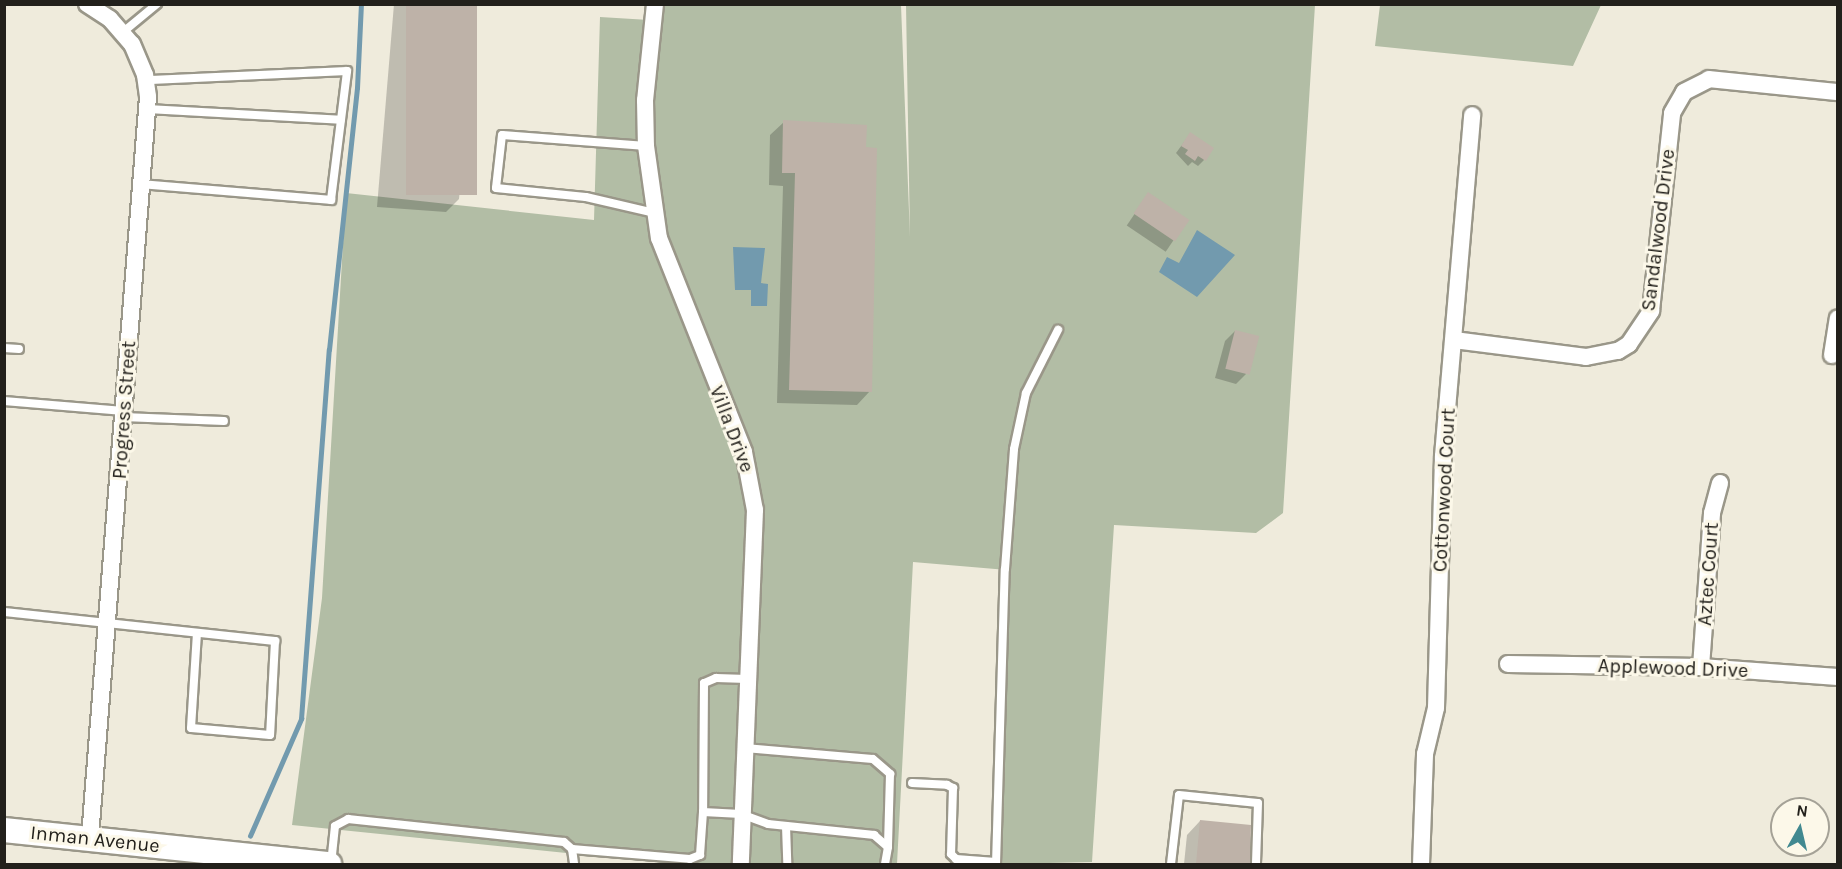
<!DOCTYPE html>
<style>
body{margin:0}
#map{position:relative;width:1842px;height:869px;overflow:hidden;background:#efebdc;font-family:Karla,sans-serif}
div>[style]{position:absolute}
.green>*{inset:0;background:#b2bda5}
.water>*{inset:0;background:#729aae}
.shadow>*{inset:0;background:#0003;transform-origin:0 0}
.stream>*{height:4.5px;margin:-2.25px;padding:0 2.25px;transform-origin:2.25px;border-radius:2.25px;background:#729aae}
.building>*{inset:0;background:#beb2a8;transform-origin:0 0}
.roads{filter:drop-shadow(2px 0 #9a9789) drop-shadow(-2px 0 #9a9789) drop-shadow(0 2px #9a9789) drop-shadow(0 -2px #9a9789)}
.lane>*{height:8px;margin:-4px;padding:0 4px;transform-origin:4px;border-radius:4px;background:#fff}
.street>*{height:16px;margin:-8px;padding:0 8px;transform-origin:8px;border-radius:8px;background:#fff}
.secondary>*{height:24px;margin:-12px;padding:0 12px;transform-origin:12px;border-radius:12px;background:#fff}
span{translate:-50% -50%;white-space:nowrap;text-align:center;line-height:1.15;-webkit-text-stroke:6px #fcf8e9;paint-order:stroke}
.street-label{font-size:20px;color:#22201b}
.frame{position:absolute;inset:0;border:6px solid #22201b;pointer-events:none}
.north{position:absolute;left:1770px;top:797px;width:60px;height:60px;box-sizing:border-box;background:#fcf8e9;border:2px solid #a5a297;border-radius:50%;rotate:8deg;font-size:16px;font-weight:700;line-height:24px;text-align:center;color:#22201b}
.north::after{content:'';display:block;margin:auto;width:21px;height:27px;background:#418990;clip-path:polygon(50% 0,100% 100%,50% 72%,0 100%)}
</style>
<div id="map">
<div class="green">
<i style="clip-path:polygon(651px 4px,901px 5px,910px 237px,906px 5px,1315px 5px,1283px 513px,1256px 533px,1114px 525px,1092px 862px,1000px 864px,1007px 570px,913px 562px,897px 864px,673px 864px,292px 825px,322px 598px,346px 193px,594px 220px,600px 17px,649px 20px)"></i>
<i style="clip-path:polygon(1380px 5px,1380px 4px,1601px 5px,1573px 66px,1375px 46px)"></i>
</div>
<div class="water">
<i style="clip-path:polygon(1197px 230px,1235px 255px,1197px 297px,1159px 272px,1167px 257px,1179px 263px)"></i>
<i style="clip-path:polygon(733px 247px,765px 248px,761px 283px,768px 284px,767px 306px,751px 306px,751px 290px,735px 290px)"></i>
</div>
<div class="shadow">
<i style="clip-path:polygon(394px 4px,476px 4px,459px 199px,446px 212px,377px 207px)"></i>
<i style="clip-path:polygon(784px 122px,870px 391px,857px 405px,777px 403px,783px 186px,769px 185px,770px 135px)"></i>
<i style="clip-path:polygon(1190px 134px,1204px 160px,1198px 166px,1192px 162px,1188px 166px,1176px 153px)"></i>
<i style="left:1148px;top:194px;width:47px;height:38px;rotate:34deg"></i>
<i style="clip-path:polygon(1235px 331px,1246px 374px,1236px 384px,1215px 378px,1225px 341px)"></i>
<i style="clip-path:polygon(1200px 821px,1249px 826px,1248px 864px,1184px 864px,1187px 835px)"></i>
</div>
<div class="stream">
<i style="left:250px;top:836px;width:128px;rotate:-66.4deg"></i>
<i style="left:301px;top:719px;width:370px;rotate:-85.7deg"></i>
<i style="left:329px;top:350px;width:263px;rotate:-83.9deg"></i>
<i style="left:357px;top:88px;width:84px;rotate:-87.3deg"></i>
</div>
<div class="building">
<i style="left:406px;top:4px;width:71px;height:191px"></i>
<i style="clip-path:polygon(783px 120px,867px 125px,866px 147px,877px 148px,872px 392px,789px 390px,795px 173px,782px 173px)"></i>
<i style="clip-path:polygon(1190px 132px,1214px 148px,1206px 161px,1198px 156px,1195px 161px,1185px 154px,1188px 150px,1181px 146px)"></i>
<i style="left:1148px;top:192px;width:50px;height:26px;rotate:34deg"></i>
<i style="left:1235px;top:330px;width:25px;height:40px;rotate:14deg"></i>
<i style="clip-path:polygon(1200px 820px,1251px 825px,1250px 864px,1196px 864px)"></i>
</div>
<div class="roads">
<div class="lane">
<i style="left:123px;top:32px;width:44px;rotate:-39.5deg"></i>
<i style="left:147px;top:109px;width:194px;rotate:3.2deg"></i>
<i style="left:646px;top:146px;width:144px;rotate:-175.6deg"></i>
<i style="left:502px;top:135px;width:53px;rotate:96.5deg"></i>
<i style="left:496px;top:188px;width:90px;rotate:5.7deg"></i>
<i style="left:586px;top:197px;width:71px;rotate:13.1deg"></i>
<i style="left:141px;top:184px;width:191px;rotate:4.8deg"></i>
<i style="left:331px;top:200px;width:130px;rotate:-82.9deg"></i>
<i style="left:347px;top:71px;width:202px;rotate:177.4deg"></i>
<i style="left:4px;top:348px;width:15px;rotate:4deg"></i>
<i style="left:4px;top:401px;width:120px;rotate:4.8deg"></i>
<i style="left:123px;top:417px;width:101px;rotate:2.3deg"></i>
<i style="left:4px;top:612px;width:273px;rotate:6.1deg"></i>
<i style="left:275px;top:641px;width:94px;rotate:93deg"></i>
<i style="left:270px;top:735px;width:79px;rotate:-174.9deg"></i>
<i style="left:191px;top:728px;width:95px;rotate:-86.4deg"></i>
<i style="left:747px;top:679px;width:31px;rotate:-178deg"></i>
<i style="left:716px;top:678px;width:13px;rotate:157deg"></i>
<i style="left:704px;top:683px;width:129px;rotate:90.4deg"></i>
<i style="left:703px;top:812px;width:38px;rotate:3deg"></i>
<i style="left:741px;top:814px;width:29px;rotate:20deg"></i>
<i style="left:768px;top:824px;width:107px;rotate:5.9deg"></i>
<i style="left:874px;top:835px;width:18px;rotate:41deg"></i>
<i style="left:888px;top:847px;width:17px;rotate:100deg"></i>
<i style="left:745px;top:748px;width:128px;rotate:4.9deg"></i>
<i style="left:873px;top:759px;width:23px;rotate:41deg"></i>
<i style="left:890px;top:774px;width:73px;rotate:91.6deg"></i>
<i style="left:912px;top:783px;width:35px;rotate:3deg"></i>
<i style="left:947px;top:785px;width:7px;rotate:27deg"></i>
<i style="left:953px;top:788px;width:66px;rotate:91.7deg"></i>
<i style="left:951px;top:854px;width:7px;rotate:45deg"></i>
<i style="left:956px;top:859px;width:40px;rotate:4.3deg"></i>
<i style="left:786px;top:826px;width:38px;rotate:88deg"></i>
<i style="left:572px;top:849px;width:118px;rotate:4.8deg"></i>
<i style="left:690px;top:859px;width:11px;rotate:-22deg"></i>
<i style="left:700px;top:855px;width:43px;rotate:-86deg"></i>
<i style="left:331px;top:864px;width:38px;rotate:-84deg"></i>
<i style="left:335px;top:826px;width:15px;rotate:-28deg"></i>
<i style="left:348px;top:819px;width:217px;rotate:6.1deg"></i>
<i style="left:564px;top:842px;width:11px;rotate:41deg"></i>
<i style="left:572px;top:849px;width:15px;rotate:82deg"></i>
<i style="left:996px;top:864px;width:295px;rotate:-88.3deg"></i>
<i style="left:1005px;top:569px;width:120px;rotate:-85.7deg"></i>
<i style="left:1014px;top:449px;width:57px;rotate:-77.9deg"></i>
<i style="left:1026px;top:393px;width:71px;rotate:-63.1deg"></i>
<i style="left:1171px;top:864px;width:69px;rotate:-83.4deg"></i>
<i style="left:1179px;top:795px;width:79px;rotate:5.8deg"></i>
<i style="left:1258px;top:803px;width:61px;rotate:91.9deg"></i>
</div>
<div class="street">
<i style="left:87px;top:4px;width:27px;rotate:33deg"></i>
<i style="left:110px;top:19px;width:33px;rotate:49deg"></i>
<i style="left:132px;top:44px;width:34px;rotate:67deg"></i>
<i style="left:145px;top:75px;width:22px;rotate:82deg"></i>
<i style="left:148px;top:97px;width:743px;rotate:94.48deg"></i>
<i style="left:655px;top:4px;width:97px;rotate:95.9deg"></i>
<i style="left:645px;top:100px;width:46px;rotate:88.8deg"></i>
<i style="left:646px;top:146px;width:93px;rotate:82deg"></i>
<i style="left:659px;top:238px;width:230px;rotate:68.3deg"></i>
<i style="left:744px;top:452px;width:59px;rotate:79.3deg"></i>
<i style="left:755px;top:510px;width:354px;rotate:92.3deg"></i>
<i style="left:1454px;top:340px;width:133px;rotate:7.3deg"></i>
<i style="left:1586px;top:357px;width:33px;rotate:-11deg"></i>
<i style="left:1618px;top:351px;width:13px;rotate:-32deg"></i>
<i style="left:1629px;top:344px;width:40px;rotate:-56deg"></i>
<i style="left:1651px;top:311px;width:199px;rotate:-83.9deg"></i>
<i style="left:1672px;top:113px;width:24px;rotate:-60deg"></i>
<i style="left:1684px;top:92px;width:28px;rotate:-27deg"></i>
<i style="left:1709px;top:79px;width:130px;rotate:5.8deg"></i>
<i style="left:1832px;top:355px;width:37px;rotate:-81deg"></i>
<i style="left:1508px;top:664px;width:193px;rotate:0.9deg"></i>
<i style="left:1701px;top:667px;width:137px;rotate:4.2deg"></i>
<i style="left:1701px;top:667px;width:154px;rotate:-85.9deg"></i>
<i style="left:1712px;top:513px;width:31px;rotate:-75deg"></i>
<i style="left:1421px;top:864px;width:110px;rotate:-87.9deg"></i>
<i style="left:1425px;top:754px;width:47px;rotate:-76.6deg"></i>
<i style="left:1436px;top:708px;width:252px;rotate:-88.4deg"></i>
<i style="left:1443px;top:456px;width:342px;rotate:-85.1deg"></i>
</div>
<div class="secondary">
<i style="left:4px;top:830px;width:327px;rotate:6deg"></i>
</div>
</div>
<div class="street-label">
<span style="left:1658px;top:230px;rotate:-83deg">Sandalwood Drive</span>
<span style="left:124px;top:410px;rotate:-86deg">Progress Street</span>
<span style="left:732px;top:429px;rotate:69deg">Villa Drive</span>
<span style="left:1444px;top:490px;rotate:-87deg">Cottonwood Court</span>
<span style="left:1708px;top:574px;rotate:-86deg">Aztec Court</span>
<span style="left:1673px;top:668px;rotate:2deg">Applewood Drive</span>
<span style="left:95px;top:839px;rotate:6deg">Inman Avenue</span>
</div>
<div class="frame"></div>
<div class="north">N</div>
</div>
